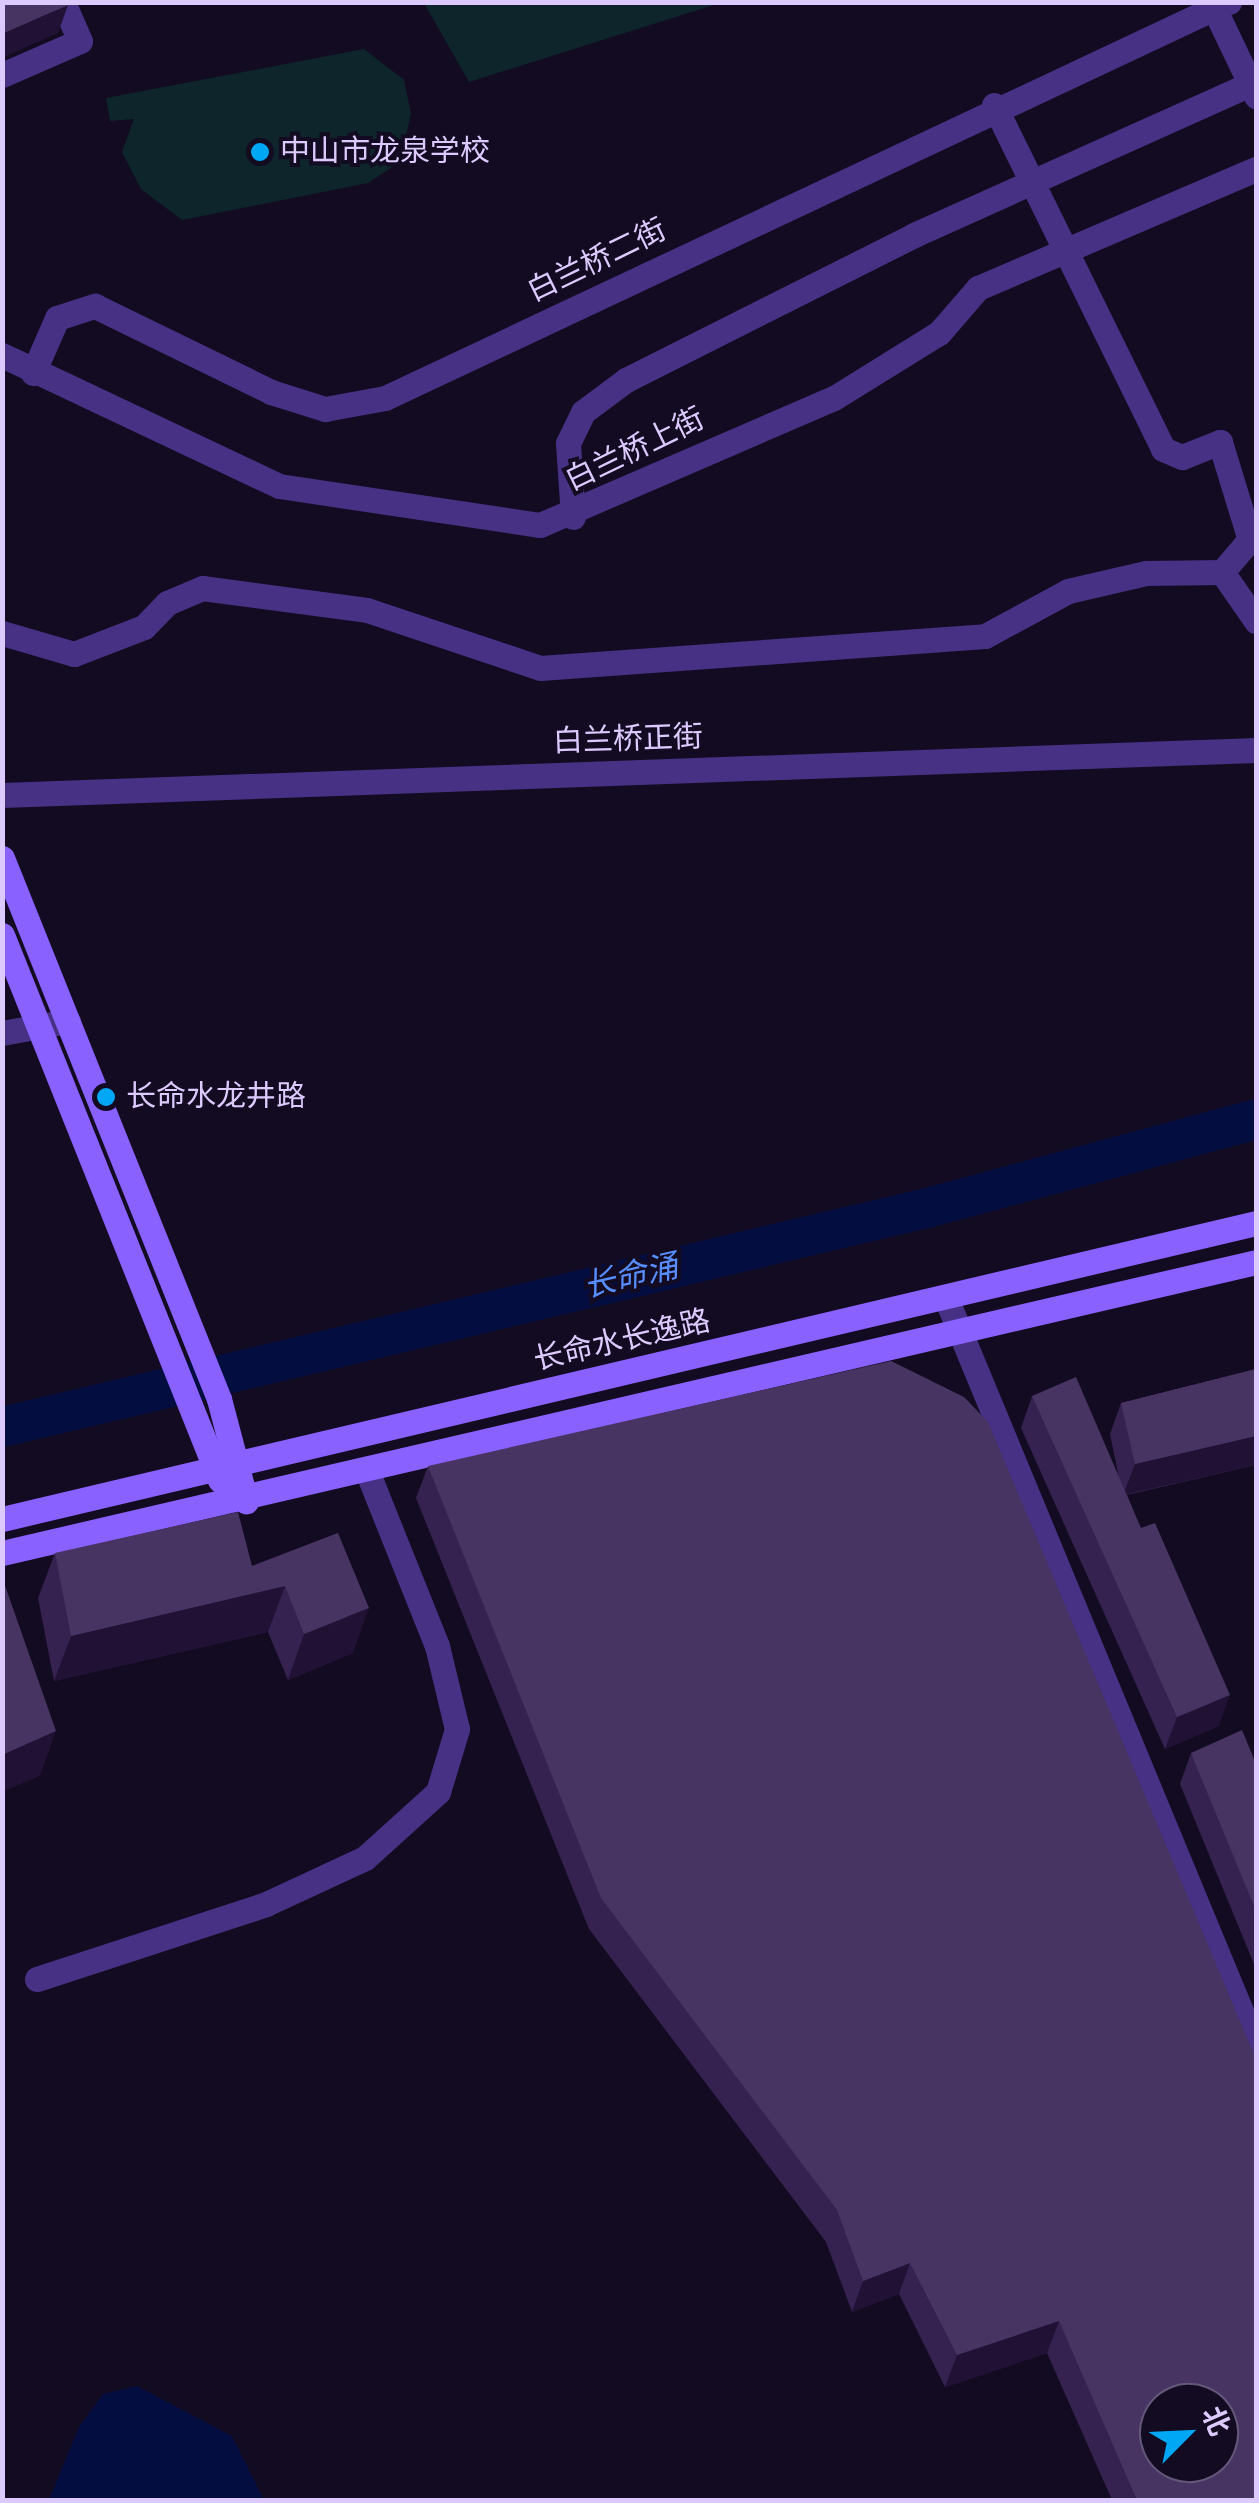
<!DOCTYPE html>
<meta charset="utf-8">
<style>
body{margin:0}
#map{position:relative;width:1259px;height:2503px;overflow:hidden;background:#130b21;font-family:"Sofia Sans Condensed","Noto Sans SC",sans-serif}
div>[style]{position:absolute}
.green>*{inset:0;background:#0d252b}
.water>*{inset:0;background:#040d40}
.river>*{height:40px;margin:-20px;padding:0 20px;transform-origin:20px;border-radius:20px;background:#040d40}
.street>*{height:25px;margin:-12.5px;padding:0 12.5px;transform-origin:12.5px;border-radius:12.5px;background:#463184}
.secondary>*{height:25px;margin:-12.5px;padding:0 12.5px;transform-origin:12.5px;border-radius:12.5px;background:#8861ff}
.wall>*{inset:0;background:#352250}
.shaded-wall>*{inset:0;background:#201135}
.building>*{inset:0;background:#473463}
.dots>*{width:28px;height:28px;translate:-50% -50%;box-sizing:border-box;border:5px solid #130b21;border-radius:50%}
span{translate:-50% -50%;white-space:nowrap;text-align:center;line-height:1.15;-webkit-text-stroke:8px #130b21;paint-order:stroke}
.poi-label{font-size:30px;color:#dccaff}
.left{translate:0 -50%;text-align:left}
.street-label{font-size:30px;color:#dccaff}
.water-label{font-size:32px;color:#588dff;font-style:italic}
.frame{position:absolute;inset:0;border:5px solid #dccaff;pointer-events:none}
.north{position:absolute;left:1139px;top:2383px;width:100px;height:100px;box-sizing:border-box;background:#130b21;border:2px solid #63577a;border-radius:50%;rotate:66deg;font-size:28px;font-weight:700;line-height:40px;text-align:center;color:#dccaff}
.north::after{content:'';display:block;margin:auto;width:35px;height:45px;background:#00a7f5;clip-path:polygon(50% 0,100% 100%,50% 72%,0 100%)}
</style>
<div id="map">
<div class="green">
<i style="clip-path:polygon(424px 3px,720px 3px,469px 82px)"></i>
<i style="clip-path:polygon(364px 49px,404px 80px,411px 114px,400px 162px,368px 183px,182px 220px,141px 189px,122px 152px,134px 119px,110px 121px,106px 98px)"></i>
</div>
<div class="water">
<i style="clip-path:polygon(137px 2386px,232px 2436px,264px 2500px,49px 2500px,79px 2427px,103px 2394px)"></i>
</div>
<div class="river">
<i style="left:2px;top:1427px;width:951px;rotate:-13.32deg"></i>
<i style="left:927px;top:1208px;width:341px;rotate:-15.1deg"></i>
</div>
<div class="street">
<i style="left:1229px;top:2px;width:16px;rotate:158deg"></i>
<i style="left:1214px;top:8px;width:98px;rotate:64.5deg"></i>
<i style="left:2px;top:75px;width:85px;rotate:-23.6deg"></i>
<i style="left:80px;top:41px;width:43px;rotate:-113.6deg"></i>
<i style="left:994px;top:105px;width:383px;rotate:63.8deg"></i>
<i style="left:1163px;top:449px;width:21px;rotate:23deg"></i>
<i style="left:1182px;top:457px;width:41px;rotate:-21.5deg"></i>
<i style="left:1220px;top:442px;width:99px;rotate:73deg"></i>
<i style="left:2px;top:355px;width:306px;rotate:25.3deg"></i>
<i style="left:279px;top:486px;width:264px;rotate:8.5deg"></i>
<i style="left:540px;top:525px;width:320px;rotate:-23.4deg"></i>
<i style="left:834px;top:398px;width:123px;rotate:-31.8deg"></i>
<i style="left:939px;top:333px;width:60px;rotate:-49.1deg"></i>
<i style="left:978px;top:288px;width:302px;rotate:-23.2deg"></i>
<i style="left:33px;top:373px;width:60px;rotate:-66.4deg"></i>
<i style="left:57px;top:318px;width:40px;rotate:-18deg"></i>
<i style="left:95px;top:306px;width:196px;rotate:26deg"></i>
<i style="left:271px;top:392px;width:57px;rotate:17.5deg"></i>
<i style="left:325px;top:409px;width:61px;rotate:-10.4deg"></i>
<i style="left:385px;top:398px;width:916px;rotate:-25.19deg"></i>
<i style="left:573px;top:517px;width:74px;rotate:-93.9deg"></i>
<i style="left:568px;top:443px;width:34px;rotate:-64deg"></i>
<i style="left:583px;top:412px;width:54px;rotate:-36.7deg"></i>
<i style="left:626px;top:380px;width:322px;rotate:-26.7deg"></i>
<i style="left:914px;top:235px;width:375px;rotate:-24.2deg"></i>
<i style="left:1222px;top:572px;width:60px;rotate:55.2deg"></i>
<i style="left:2px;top:633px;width:75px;rotate:16.3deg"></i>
<i style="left:74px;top:654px;width:75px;rotate:-21.1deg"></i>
<i style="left:144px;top:627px;width:33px;rotate:-46deg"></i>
<i style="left:167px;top:603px;width:38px;rotate:-23deg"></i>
<i style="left:202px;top:588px;width:166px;rotate:7.6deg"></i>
<i style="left:367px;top:610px;width:182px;rotate:18.5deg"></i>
<i style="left:540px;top:668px;width:446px;rotate:-4.1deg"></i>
<i style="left:985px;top:636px;width:94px;rotate:-28.5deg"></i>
<i style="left:1068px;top:591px;width:80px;rotate:-13deg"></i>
<i style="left:1146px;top:573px;width:76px;rotate:-0.8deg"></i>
<i style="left:1222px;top:572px;width:52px;rotate:-49.6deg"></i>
<i style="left:2px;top:795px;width:1255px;rotate:-2.06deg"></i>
<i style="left:2px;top:1033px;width:67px;rotate:-10.3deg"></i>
<i style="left:946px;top:1298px;width:811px;rotate:67.52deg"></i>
<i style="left:37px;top:1979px;width:241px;rotate:-18.1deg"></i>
<i style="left:266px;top:1904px;width:109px;rotate:-24.9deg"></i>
<i style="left:365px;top:1858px;width:98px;rotate:-42.1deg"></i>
<i style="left:438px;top:1792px;width:66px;rotate:-73.2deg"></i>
<i style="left:457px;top:1729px;width:85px;rotate:-103.5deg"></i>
<i style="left:437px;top:1646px;width:188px;rotate:-111.8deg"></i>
</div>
<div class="secondary">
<i style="left:2px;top:858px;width:583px;rotate:68.14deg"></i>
<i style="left:219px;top:1399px;width:106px;rotate:75.2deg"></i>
<i style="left:2px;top:935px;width:587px;rotate:68.2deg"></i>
<i style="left:2px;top:1519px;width:1288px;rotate:-13.28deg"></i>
<i style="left:2px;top:1553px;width:1287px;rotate:-13.06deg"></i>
</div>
<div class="wall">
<i style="clip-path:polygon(1256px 1369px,1256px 1465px,1127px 1495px,1219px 1726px,1165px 1749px,1021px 1428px,1032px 1396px,1119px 1478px,1110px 1434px,1121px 1403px)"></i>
<i style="clip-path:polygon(428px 1466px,1256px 2500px,1112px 2500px,1047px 2353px,945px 2387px,899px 2294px,852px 2312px,826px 2242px,589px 1929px,416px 1498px)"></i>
<i style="clip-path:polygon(338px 1533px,353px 1653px,288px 1680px,268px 1632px,54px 1681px,38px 1598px,55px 1553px,252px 1566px)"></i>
<i style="clip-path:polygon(1191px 1753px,1256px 1764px,1256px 1969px,1180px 1784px)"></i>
</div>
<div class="shaded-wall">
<i style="clip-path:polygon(68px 5px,58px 33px,2px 58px,2px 34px)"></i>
<i style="clip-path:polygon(1256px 1436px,1256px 1465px,1123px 1495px,1135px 1464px)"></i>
<i style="clip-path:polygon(285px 1586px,268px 1632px,54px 1681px,71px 1636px)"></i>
<i style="clip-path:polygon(369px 1608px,353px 1653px,288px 1680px,304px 1634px)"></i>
<i style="clip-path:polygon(1230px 1695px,1219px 1726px,1165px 1749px,1177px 1717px)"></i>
<i style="clip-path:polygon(56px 1731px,40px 1776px,2px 1792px,2px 1755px)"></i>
<i style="clip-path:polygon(910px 2263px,899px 2294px,852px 2312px,863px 2281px)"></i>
<i style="clip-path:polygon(1059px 2321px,1047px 2353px,945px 2387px,957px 2355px)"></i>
</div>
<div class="building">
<i style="clip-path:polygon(2px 2px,67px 2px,68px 5px,2px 34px)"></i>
<i style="clip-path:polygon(evenodd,891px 1361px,964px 1397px,988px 1422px,1256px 2059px,1256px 2500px,1137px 2500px,1059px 2321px,957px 2355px,910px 2263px,863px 2281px,837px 2210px,601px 1898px,428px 1466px,891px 1361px,1159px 2403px,1219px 2403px,1219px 2463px,1159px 2463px,1159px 2403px)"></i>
<i style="clip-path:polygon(1256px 1369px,1256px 1436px,1135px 1464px,1121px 1403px)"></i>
<i style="clip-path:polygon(1076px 1377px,1141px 1528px,1155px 1523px,1230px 1695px,1177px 1717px,1032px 1396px)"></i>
<i style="clip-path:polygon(238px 1512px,252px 1566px,338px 1533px,369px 1608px,304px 1634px,285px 1586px,71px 1636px,55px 1553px)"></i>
<i style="clip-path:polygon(2px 1577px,56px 1731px,2px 1755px)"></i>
<i style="clip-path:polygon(1242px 1730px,1256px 1764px,1256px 1911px,1191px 1753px)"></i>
</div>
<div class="dots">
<i style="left:260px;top:152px;background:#00a7f5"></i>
<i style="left:106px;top:1097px;background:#00a7f5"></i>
</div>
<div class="poi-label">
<span class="left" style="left:280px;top:152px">中山市龙泉学校</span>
<span class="left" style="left:126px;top:1097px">长命水龙井路</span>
</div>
<div class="street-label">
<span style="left:597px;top:261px;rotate:-26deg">白兰桥二街</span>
<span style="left:635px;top:450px;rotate:-26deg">白兰桥上街</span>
<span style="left:628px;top:740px;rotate:-2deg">白兰桥正街</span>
<span style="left:622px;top:1341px;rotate:-13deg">长命水长逸路</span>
</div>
<div class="water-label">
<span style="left:631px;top:1278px;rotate:-13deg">长命涌</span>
</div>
<div class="frame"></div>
<div class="north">北</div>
</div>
